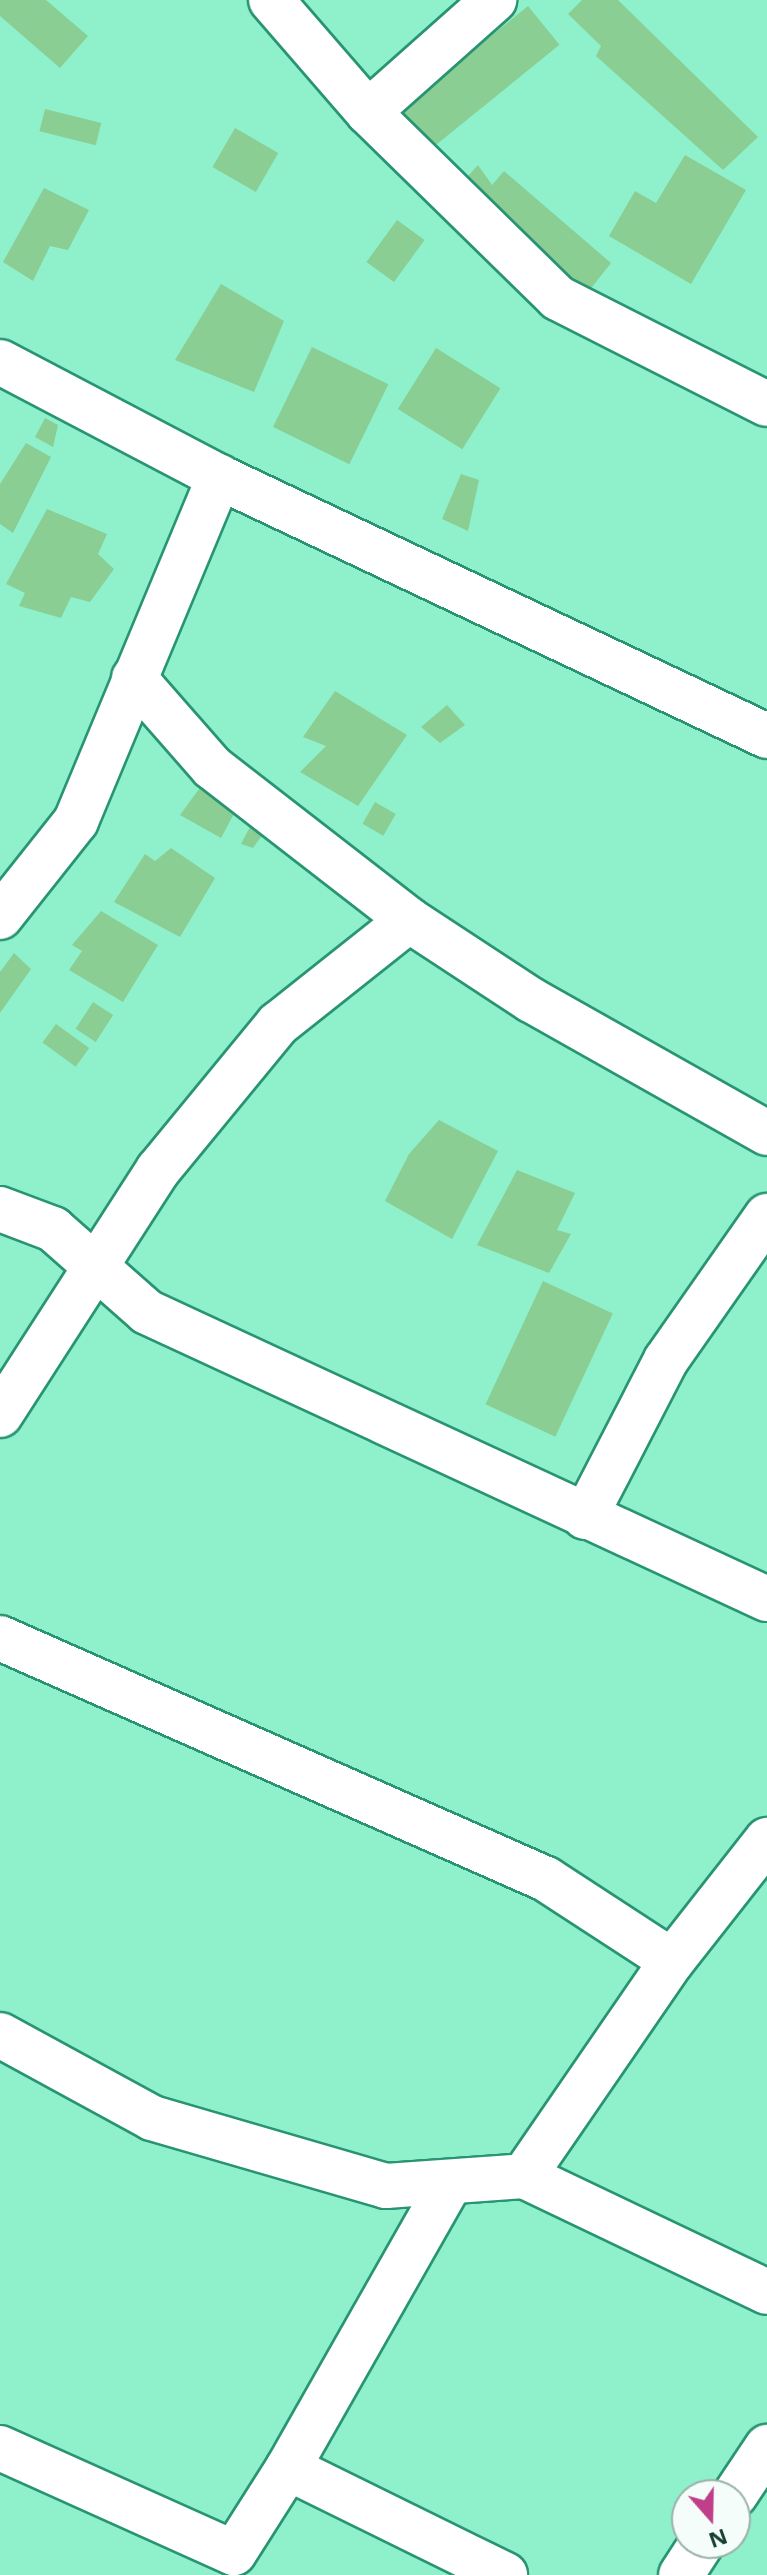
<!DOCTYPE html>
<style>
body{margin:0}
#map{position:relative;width:767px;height:2575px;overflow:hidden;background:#8ef1cc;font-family:"Open Sans",sans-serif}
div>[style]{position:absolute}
.building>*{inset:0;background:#8ace93;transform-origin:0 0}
.roads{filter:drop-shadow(2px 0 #299473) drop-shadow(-2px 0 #299473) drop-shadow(0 2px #299473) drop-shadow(0 -2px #299473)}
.street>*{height:44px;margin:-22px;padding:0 22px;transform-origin:22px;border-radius:22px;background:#fff}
span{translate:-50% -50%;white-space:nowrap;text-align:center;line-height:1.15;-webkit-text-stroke:8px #f4fdf9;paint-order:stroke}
.north{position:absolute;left:671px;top:2479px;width:80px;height:80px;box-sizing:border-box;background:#f4fdf9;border:2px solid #9bb1a9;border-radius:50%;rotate:160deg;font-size:22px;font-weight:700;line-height:32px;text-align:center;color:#154031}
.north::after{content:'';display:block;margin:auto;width:28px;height:36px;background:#bf3f8b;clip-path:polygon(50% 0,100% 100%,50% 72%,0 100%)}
</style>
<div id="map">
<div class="building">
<i style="clip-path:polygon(0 0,46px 0,88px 36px,60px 68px,0 16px)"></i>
<i style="clip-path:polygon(582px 0,618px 0,758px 137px,723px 170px,596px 56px,601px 46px,568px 14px)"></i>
<i style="left:528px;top:6px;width:50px;height:175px;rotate:51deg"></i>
<i style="left:45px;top:109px;width:58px;height:23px;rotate:14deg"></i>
<i style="left:235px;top:128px;width:50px;height:45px;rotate:30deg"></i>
<i style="clip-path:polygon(685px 155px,746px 190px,691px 284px,609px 236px,635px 191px,656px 203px)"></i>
<i style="clip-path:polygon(478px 165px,492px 185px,504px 171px,611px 263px,588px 292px,502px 240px,460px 185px)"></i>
<i style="clip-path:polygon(44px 188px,89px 210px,68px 250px,50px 246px,33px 281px,3px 262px)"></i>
<i style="left:397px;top:220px;width:34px;height:52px;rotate:36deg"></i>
<i style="clip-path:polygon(221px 284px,284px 321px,254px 392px,175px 360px)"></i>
<i style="left:312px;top:347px;width:85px;height:89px;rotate:26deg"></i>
<i style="left:436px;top:348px;width:76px;height:72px;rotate:32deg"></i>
<i style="clip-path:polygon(45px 418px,58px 425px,53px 447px,35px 437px)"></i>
<i style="clip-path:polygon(26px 443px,51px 457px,13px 533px,0 524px,0 484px)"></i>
<i style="clip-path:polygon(461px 474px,479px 480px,468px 531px,442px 519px)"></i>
<i style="clip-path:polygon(47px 509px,107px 534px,98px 554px,114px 569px,90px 602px,71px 597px,61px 618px,19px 606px,25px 593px,6px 584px)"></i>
<i style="clip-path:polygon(335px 691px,407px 735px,358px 806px,300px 772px,326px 746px,303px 737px)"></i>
<i style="clip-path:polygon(447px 705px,465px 725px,440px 743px,421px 727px)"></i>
<i style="clip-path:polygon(202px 785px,236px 810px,221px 838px,180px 815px)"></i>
<i style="left:375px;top:802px;width:24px;height:25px;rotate:30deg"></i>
<i style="clip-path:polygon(252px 823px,266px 830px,253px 848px,241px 844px)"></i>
<i style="clip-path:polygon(171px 848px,215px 878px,180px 937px,114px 902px,145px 854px,155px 861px)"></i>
<i style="clip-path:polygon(101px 911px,158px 945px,123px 1002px,69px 970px,82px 951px,72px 945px)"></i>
<i style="clip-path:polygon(14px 953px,31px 969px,0 1013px,0 972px)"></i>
<i style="left:93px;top:1002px;width:24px;height:32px;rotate:33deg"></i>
<i style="left:56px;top:1024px;width:41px;height:23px;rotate:36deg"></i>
<i style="clip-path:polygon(439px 1120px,498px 1151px,452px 1239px,385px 1201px,409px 1154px)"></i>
<i style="clip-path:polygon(517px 1170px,575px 1193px,557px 1230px,571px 1234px,549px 1273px,477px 1245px)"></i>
<i style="left:543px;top:1281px;width:77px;height:136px;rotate:25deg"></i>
</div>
<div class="roads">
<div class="street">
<i style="left:271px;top:0;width:148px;rotate:49.1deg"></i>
<i style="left:368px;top:112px;width:266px;rotate:44.4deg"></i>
<i style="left:558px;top:298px;width:234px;rotate:26.9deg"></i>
<i style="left:368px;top:112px;width:169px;rotate:-41.6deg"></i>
<i style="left:0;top:362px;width:247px;rotate:27.7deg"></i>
<i style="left:219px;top:477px;width:606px;rotate:25.3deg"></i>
<i style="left:134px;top:678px;width:118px;rotate:48.8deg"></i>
<i style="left:212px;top:767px;width:249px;rotate:37.8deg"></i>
<i style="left:409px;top:920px;width:146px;rotate:33.3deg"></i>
<i style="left:531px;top:1000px;width:271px;rotate:29.4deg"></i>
<i style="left:0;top:917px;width:122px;rotate:-51.6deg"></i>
<i style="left:76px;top:821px;width:373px;rotate:-67.4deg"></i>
<i style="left:0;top:1209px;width:57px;rotate:20.7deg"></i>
<i style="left:53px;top:1229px;width:125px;rotate:41.4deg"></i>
<i style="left:147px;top:1312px;width:683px;rotate:24.84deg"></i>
<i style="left:0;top:1415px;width:292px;rotate:-57.2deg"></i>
<i style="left:158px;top:1170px;width:189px;rotate:-50.6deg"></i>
<i style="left:278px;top:1024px;width:167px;rotate:-38.4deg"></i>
<i style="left:585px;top:1517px;width:177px;rotate:-62.7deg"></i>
<i style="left:666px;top:1360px;width:176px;rotate:-55deg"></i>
<i style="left:0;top:1638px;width:597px;rotate:23.82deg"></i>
<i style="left:546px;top:1879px;width:150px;rotate:33.1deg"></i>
<i style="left:0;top:2035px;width:173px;rotate:28.6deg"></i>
<i style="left:152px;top:2118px;width:244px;rotate:16.2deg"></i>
<i style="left:386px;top:2186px;width:138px;rotate:-4.1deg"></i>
<i style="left:524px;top:2176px;width:269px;rotate:25.5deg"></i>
<i style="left:524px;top:2176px;width:261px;rotate:-55.5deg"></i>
<i style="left:672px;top:1961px;width:154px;rotate:-51.9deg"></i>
<i style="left:0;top:2448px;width:256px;rotate:24.2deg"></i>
<i style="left:234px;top:2553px;width:101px;rotate:-57.6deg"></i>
<i style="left:288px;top:2468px;width:242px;rotate:26.2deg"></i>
<i style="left:288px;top:2468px;width:324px;rotate:-60.4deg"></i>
<i style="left:735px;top:2495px;width:58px;rotate:-56.3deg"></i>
<i style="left:681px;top:2575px;width:38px;rotate:-57deg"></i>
</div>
</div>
<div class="north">N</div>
</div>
